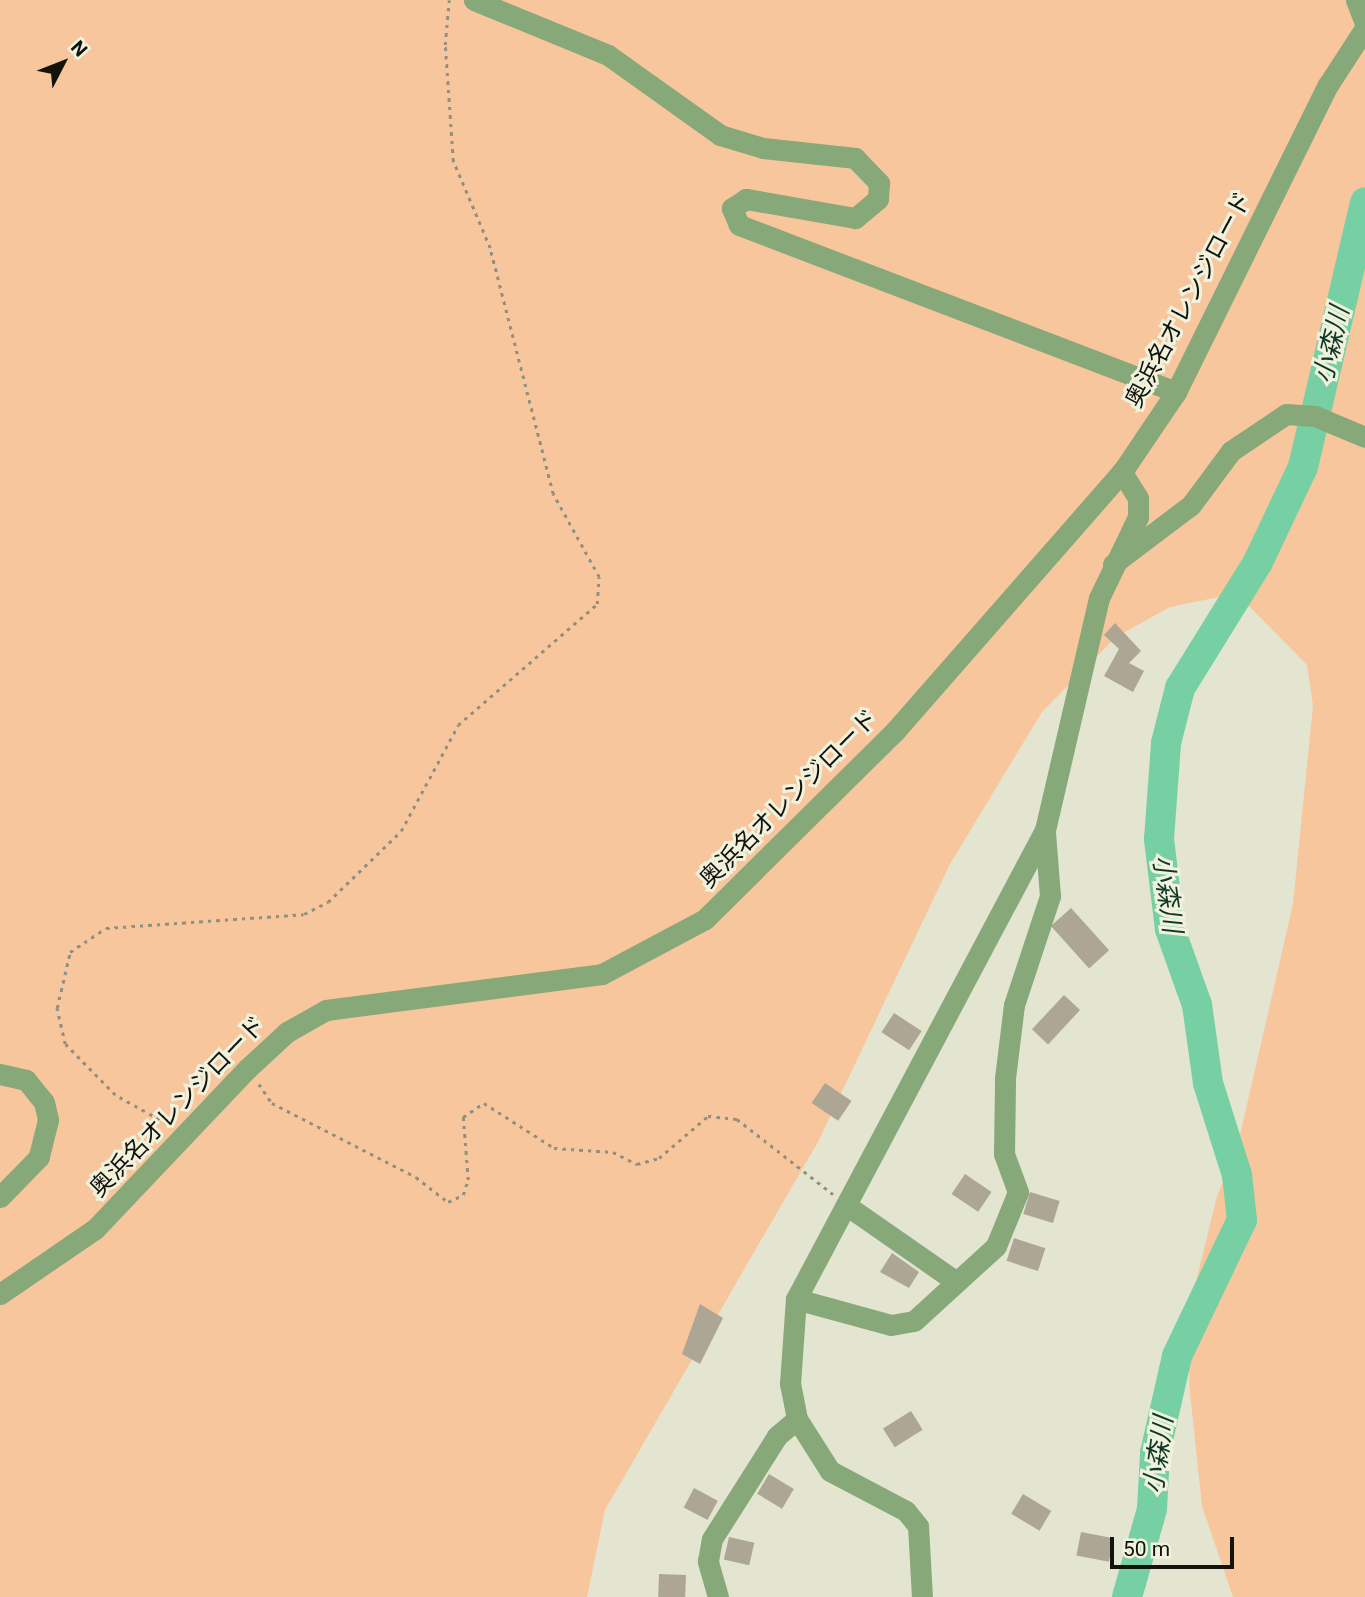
<!DOCTYPE html>
<meta charset="utf-8">
<style>
body{margin:0}
#map{position:relative;width:1365px;height:1597px;overflow:hidden;background:#e3e5d1;font-family:Roboto,"Noto Sans JP",sans-serif}
div>[style]{position:absolute}
.green>*{inset:0;background:#f8c69c}
.river>*{height:30px;margin:-15px;padding:0 15px;transform-origin:15px;border-radius:15px;background:#76d0a4}
.building>*{inset:0;background:#aea694;transform-origin:0 0}
.path>*{height:2.5px;margin-top:-1.25px;transform-origin:0;background:repeating-linear-gradient(90deg,#8f9082 0 3.5px,transparent 0 8.5px)}
.minor>*{height:21px;margin:-10.5px;padding:0 10.5px;transform-origin:10.5px;border-radius:10.5px;background:#87a879}
span{translate:-50% -50%;white-space:nowrap;text-align:center;line-height:1.15;-webkit-text-stroke:6px #f0f2de;paint-order:stroke}
.street-label{font-size:24px;color:#13130c}
.water-label{font-size:26px;color:#103827;font-style:italic}
.north{position:absolute;left:28px;top:28px;width:70px;height:70px;-webkit-text-stroke:5px #f0f2de;paint-order:stroke;rotate:48deg;font-size:19px;font-weight:700;line-height:28px;text-align:center;color:#13130c}
.north::after{content:'';display:block;margin:auto;width:24px;height:32px;background:#13130c;clip-path:polygon(50% 0,100% 100%,50% 72%,0 100%)}
.scale{position:absolute;left:1110px;top:1537px;width:124px;height:32px;box-sizing:border-box;border:4px solid #13130c;border-top:0;padding-left:9px;font-size:21px;line-height:24px;white-space:nowrap;color:#13130c;-webkit-text-stroke:5px #f0f2de;paint-order:stroke}
</style>
<div id="map">
<div class="green">
<i style="clip-path:polygon(0 0,1365px 0,1365px 1597px,1233px 1597px,1202px 1506px,1189px 1383px,1191px 1302px,1217px 1196px,1237px 1148px,1293px 904px,1313px 706px,1307px 665px,1250px 607px,1219px 597px,1170px 607px,1116px 637px,1042px 712px,950px 864px,819px 1140px,605px 1510px,587px 1597px,0 1597px)"></i>
</div>
<div class="river">
<i style="left:1127px;top:1597px;width:91px;rotate:-74.1deg"></i>
<i style="left:1152px;top:1509px;width:56px;rotate:-86.9deg"></i>
<i style="left:1155px;top:1453px;width:99px;rotate:-77.2deg"></i>
<i style="left:1177px;top:1356px;width:151px;rotate:-64.5deg"></i>
<i style="left:1242px;top:1220px;width:45px;rotate:-96.3deg"></i>
<i style="left:1237px;top:1175px;width:96px;rotate:-107.5deg"></i>
<i style="left:1208px;top:1083px;width:79px;rotate:-98deg"></i>
<i style="left:1197px;top:1005px;width:81px;rotate:-109.6deg"></i>
<i style="left:1170px;top:929px;width:91px;rotate:-97deg"></i>
<i style="left:1159px;top:839px;width:96px;rotate:-85.8deg"></i>
<i style="left:1166px;top:743px;width:57px;rotate:-75.7deg"></i>
<i style="left:1180px;top:688px;width:148px;rotate:-58.2deg"></i>
<i style="left:1258px;top:562px;width:105px;rotate:-64.7deg"></i>
<i style="left:1303px;top:467px;width:272px;rotate:-76.8deg"></i>
</div>
<div class="building">
<i style="clip-path:polygon(1115px 623px,1141px 651px,1129px 663px,1144px 671px,1133px 692px,1104px 676px,1119px 649px,1104px 635px)"></i>
<i style="left:1071px;top:908px;width:57px;height:27px;rotate:48deg"></i>
<i style="left:1064px;top:995px;width:22px;height:47px;rotate:43deg"></i>
<i style="left:894px;top:1013px;width:33px;height:23px;rotate:33deg"></i>
<i style="left:825px;top:1083px;width:32px;height:24px;rotate:34deg"></i>
<i style="left:965px;top:1174px;width:32px;height:24px;rotate:34deg"></i>
<i style="left:1030px;top:1192px;width:31px;height:23px;rotate:17deg"></i>
<i style="left:1014px;top:1238px;width:33px;height:24px;rotate:18deg"></i>
<i style="clip-path:polygon(892px 1253px,919px 1272px,909px 1288px,880px 1272px)"></i>
<i style="clip-path:polygon(700px 1304px,723px 1318px,700px 1364px,682px 1354px)"></i>
<i style="left:911px;top:1411px;width:22px;height:33px;rotate:58deg"></i>
<i style="left:769px;top:1474px;width:29px;height:23px;rotate:31deg"></i>
<i style="left:694px;top:1488px;width:27px;height:22px;rotate:28deg"></i>
<i style="left:1023px;top:1494px;width:33px;height:23px;rotate:31deg"></i>
<i style="left:1081px;top:1532px;width:33px;height:24px;rotate:11deg"></i>
<i style="left:729px;top:1537px;width:26px;height:23px;rotate:13deg"></i>
<i style="left:659px;top:1574px;width:27px;height:23px;rotate:2deg"></i>
</div>
<div class="path">
<i style="left:259px;top:1084px;width:23px;rotate:56deg"></i>
<i style="left:272px;top:1103px;width:162px;rotate:27.2deg"></i>
<i style="left:416px;top:1177px;width:41px;rotate:38deg"></i>
<i style="left:448px;top:1202px;width:17px;rotate:-25deg"></i>
<i style="left:463px;top:1195px;width:16px;rotate:-72deg"></i>
<i style="left:468px;top:1180px;width:63px;rotate:-94.5deg"></i>
<i style="left:463px;top:1117px;width:25px;rotate:-34deg"></i>
<i style="left:484px;top:1103px;width:83px;rotate:32.7deg"></i>
<i style="left:554px;top:1148px;width:59px;rotate:3.9deg"></i>
<i style="left:613px;top:1152px;width:27px;rotate:27deg"></i>
<i style="left:637px;top:1164px;width:23px;rotate:-15deg"></i>
<i style="left:659px;top:1158px;width:65px;rotate:-40.6deg"></i>
<i style="left:708px;top:1116px;width:29px;rotate:6deg"></i>
<i style="left:737px;top:1119px;width:122px;rotate:38deg"></i>
<i style="left:167px;top:1124px;width:60px;rotate:-150.9deg"></i>
<i style="left:115px;top:1095px;width:71px;rotate:-134.4deg"></i>
<i style="left:65px;top:1044px;width:37px;rotate:-103deg"></i>
<i style="left:57px;top:1008px;width:57px;rotate:-76.9deg"></i>
<i style="left:70px;top:952px;width:43px;rotate:-33.7deg"></i>
<i style="left:106px;top:928px;width:198px;rotate:-4deg"></i>
<i style="left:304px;top:914px;width:27px;rotate:-27deg"></i>
<i style="left:328px;top:902px;width:102px;rotate:-44.2deg"></i>
<i style="left:401px;top:831px;width:120px;rotate:-61.7deg"></i>
<i style="left:458px;top:725px;width:184px;rotate:-41deg"></i>
<i style="left:597px;top:604px;width:27px;rotate:-86deg"></i>
<i style="left:599px;top:577px;width:95px;rotate:-119deg"></i>
<i style="left:553px;top:494px;width:254px;rotate:-104.4deg"></i>
<i style="left:490px;top:248px;width:95px;rotate:-113deg"></i>
<i style="left:453px;top:161px;width:116px;rotate:-93.9deg"></i>
<i style="left:445px;top:45px;width:45px;rotate:-84.9deg"></i>
</div>
<div class="minor">
<i style="left:474px;top:0;width:145px;rotate:22.3deg"></i>
<i style="left:608px;top:55px;width:138px;rotate:35.5deg"></i>
<i style="left:720px;top:135px;width:45px;rotate:16.8deg"></i>
<i style="left:763px;top:148px;width:93px;rotate:6.2deg"></i>
<i style="left:855px;top:158px;width:35px;rotate:46deg"></i>
<i style="left:879px;top:183px;width:16px;rotate:94deg"></i>
<i style="left:878px;top:199px;width:30px;rotate:140deg"></i>
<i style="left:855px;top:218px;width:111px;rotate:-170.1deg"></i>
<i style="left:746px;top:199px;width:17px;rotate:147deg"></i>
<i style="left:732px;top:208px;width:18px;rotate:68deg"></i>
<i style="left:739px;top:225px;width:468px;rotate:20.9deg"></i>
<i style="left:1356px;top:0;width:25px;rotate:69deg"></i>
<i style="left:1113px;top:564px;width:98px;rotate:-37.1deg"></i>
<i style="left:1191px;top:505px;width:67px;rotate:-53.5deg"></i>
<i style="left:1231px;top:451px;width:66px;rotate:-33.9deg"></i>
<i style="left:1286px;top:414px;width:29px;rotate:4deg"></i>
<i style="left:1315px;top:416px;width:54px;rotate:22.8deg"></i>
<i style="left:0;top:1074px;width:27px;rotate:13deg"></i>
<i style="left:26px;top:1080px;width:28px;rotate:51deg"></i>
<i style="left:44px;top:1102px;width:18px;rotate:77deg"></i>
<i style="left:48px;top:1120px;width:38px;rotate:104deg"></i>
<i style="left:39px;top:1157px;width:56px;rotate:134.3deg"></i>
<i style="left:846px;top:1205px;width:131px;rotate:34.8deg"></i>
<i style="left:0;top:1294px;width:115px;rotate:-34.4deg"></i>
<i style="left:95px;top:1229px;width:222px;rotate:-46.5deg"></i>
<i style="left:248px;top:1068px;width:53px;rotate:-42.7deg"></i>
<i style="left:287px;top:1032px;width:45px;rotate:-29.4deg"></i>
<i style="left:326px;top:1010px;width:278px;rotate:-7.4deg"></i>
<i style="left:602px;top:974px;width:117px;rotate:-28.1deg"></i>
<i style="left:705px;top:919px;width:267px;rotate:-44.7deg"></i>
<i style="left:895px;top:731px;width:344px;rotate:-48.8deg"></i>
<i style="left:1122px;top:472px;width:97px;rotate:-56deg"></i>
<i style="left:1176px;top:392px;width:343px;rotate:-63.7deg"></i>
<i style="left:1328px;top:85px;width:68px;rotate:-57deg"></i>
<i style="left:796px;top:1299px;width:98px;rotate:15.3deg"></i>
<i style="left:891px;top:1325px;width:23px;rotate:-10deg"></i>
<i style="left:914px;top:1321px;width:111px;rotate:-42.4deg"></i>
<i style="left:996px;top:1246px;width:58px;rotate:-67.8deg"></i>
<i style="left:1018px;top:1192px;width:40px;rotate:-110.2deg"></i>
<i style="left:1004px;top:1154px;width:76px;rotate:-89.2deg"></i>
<i style="left:1005px;top:1078px;width:74px;rotate:-83deg"></i>
<i style="left:1014px;top:1005px;width:115px;rotate:-71.7deg"></i>
<i style="left:1050px;top:896px;width:64px;rotate:-94.5deg"></i>
<i style="left:718px;top:1597px;width:37px;rotate:-106deg"></i>
<i style="left:708px;top:1561px;width:22px;rotate:-80deg"></i>
<i style="left:712px;top:1539px;width:122px;rotate:-57.7deg"></i>
<i style="left:777px;top:1436px;width:26px;rotate:-40deg"></i>
<i style="left:922px;top:1597px;width:71px;rotate:-93.2deg"></i>
<i style="left:918px;top:1526px;width:19px;rotate:-129deg"></i>
<i style="left:906px;top:1511px;width:86px;rotate:-152.2deg"></i>
<i style="left:830px;top:1471px;width:62px;rotate:-122.4deg"></i>
<i style="left:797px;top:1419px;width:36px;rotate:-101deg"></i>
<i style="left:790px;top:1384px;width:85px;rotate:-86deg"></i>
<i style="left:796px;top:1299px;width:531px;rotate:-62.04deg"></i>
<i style="left:1045px;top:830px;width:238px;rotate:-76.9deg"></i>
<i style="left:1099px;top:598px;width:90px;rotate:-64.3deg"></i>
<i style="left:1138px;top:517px;width:19px;rotate:-90deg"></i>
<i style="left:1138px;top:498px;width:31px;rotate:-122deg"></i>
</div>
<div class="street-label">
<span style="left:1189px;top:300px;rotate:-62deg">奥浜名オレンジロード</span>
<span style="left:789px;top:799px;rotate:-45deg">奥浜名オレンジロード</span>
<span style="left:178px;top:1107px;rotate:-46deg">奥浜名オレンジロード</span>
</div>
<div class="water-label">
<span style="left:1332px;top:345px;rotate:-77deg">小森川</span>
<span style="left:1167px;top:894px;rotate:82deg">小森川</span>
<span style="left:1159px;top:1455px;rotate:-82deg">小森川</span>
</div>
<div class="north">N</div>
<div class="scale">50 m</div>
</div>
